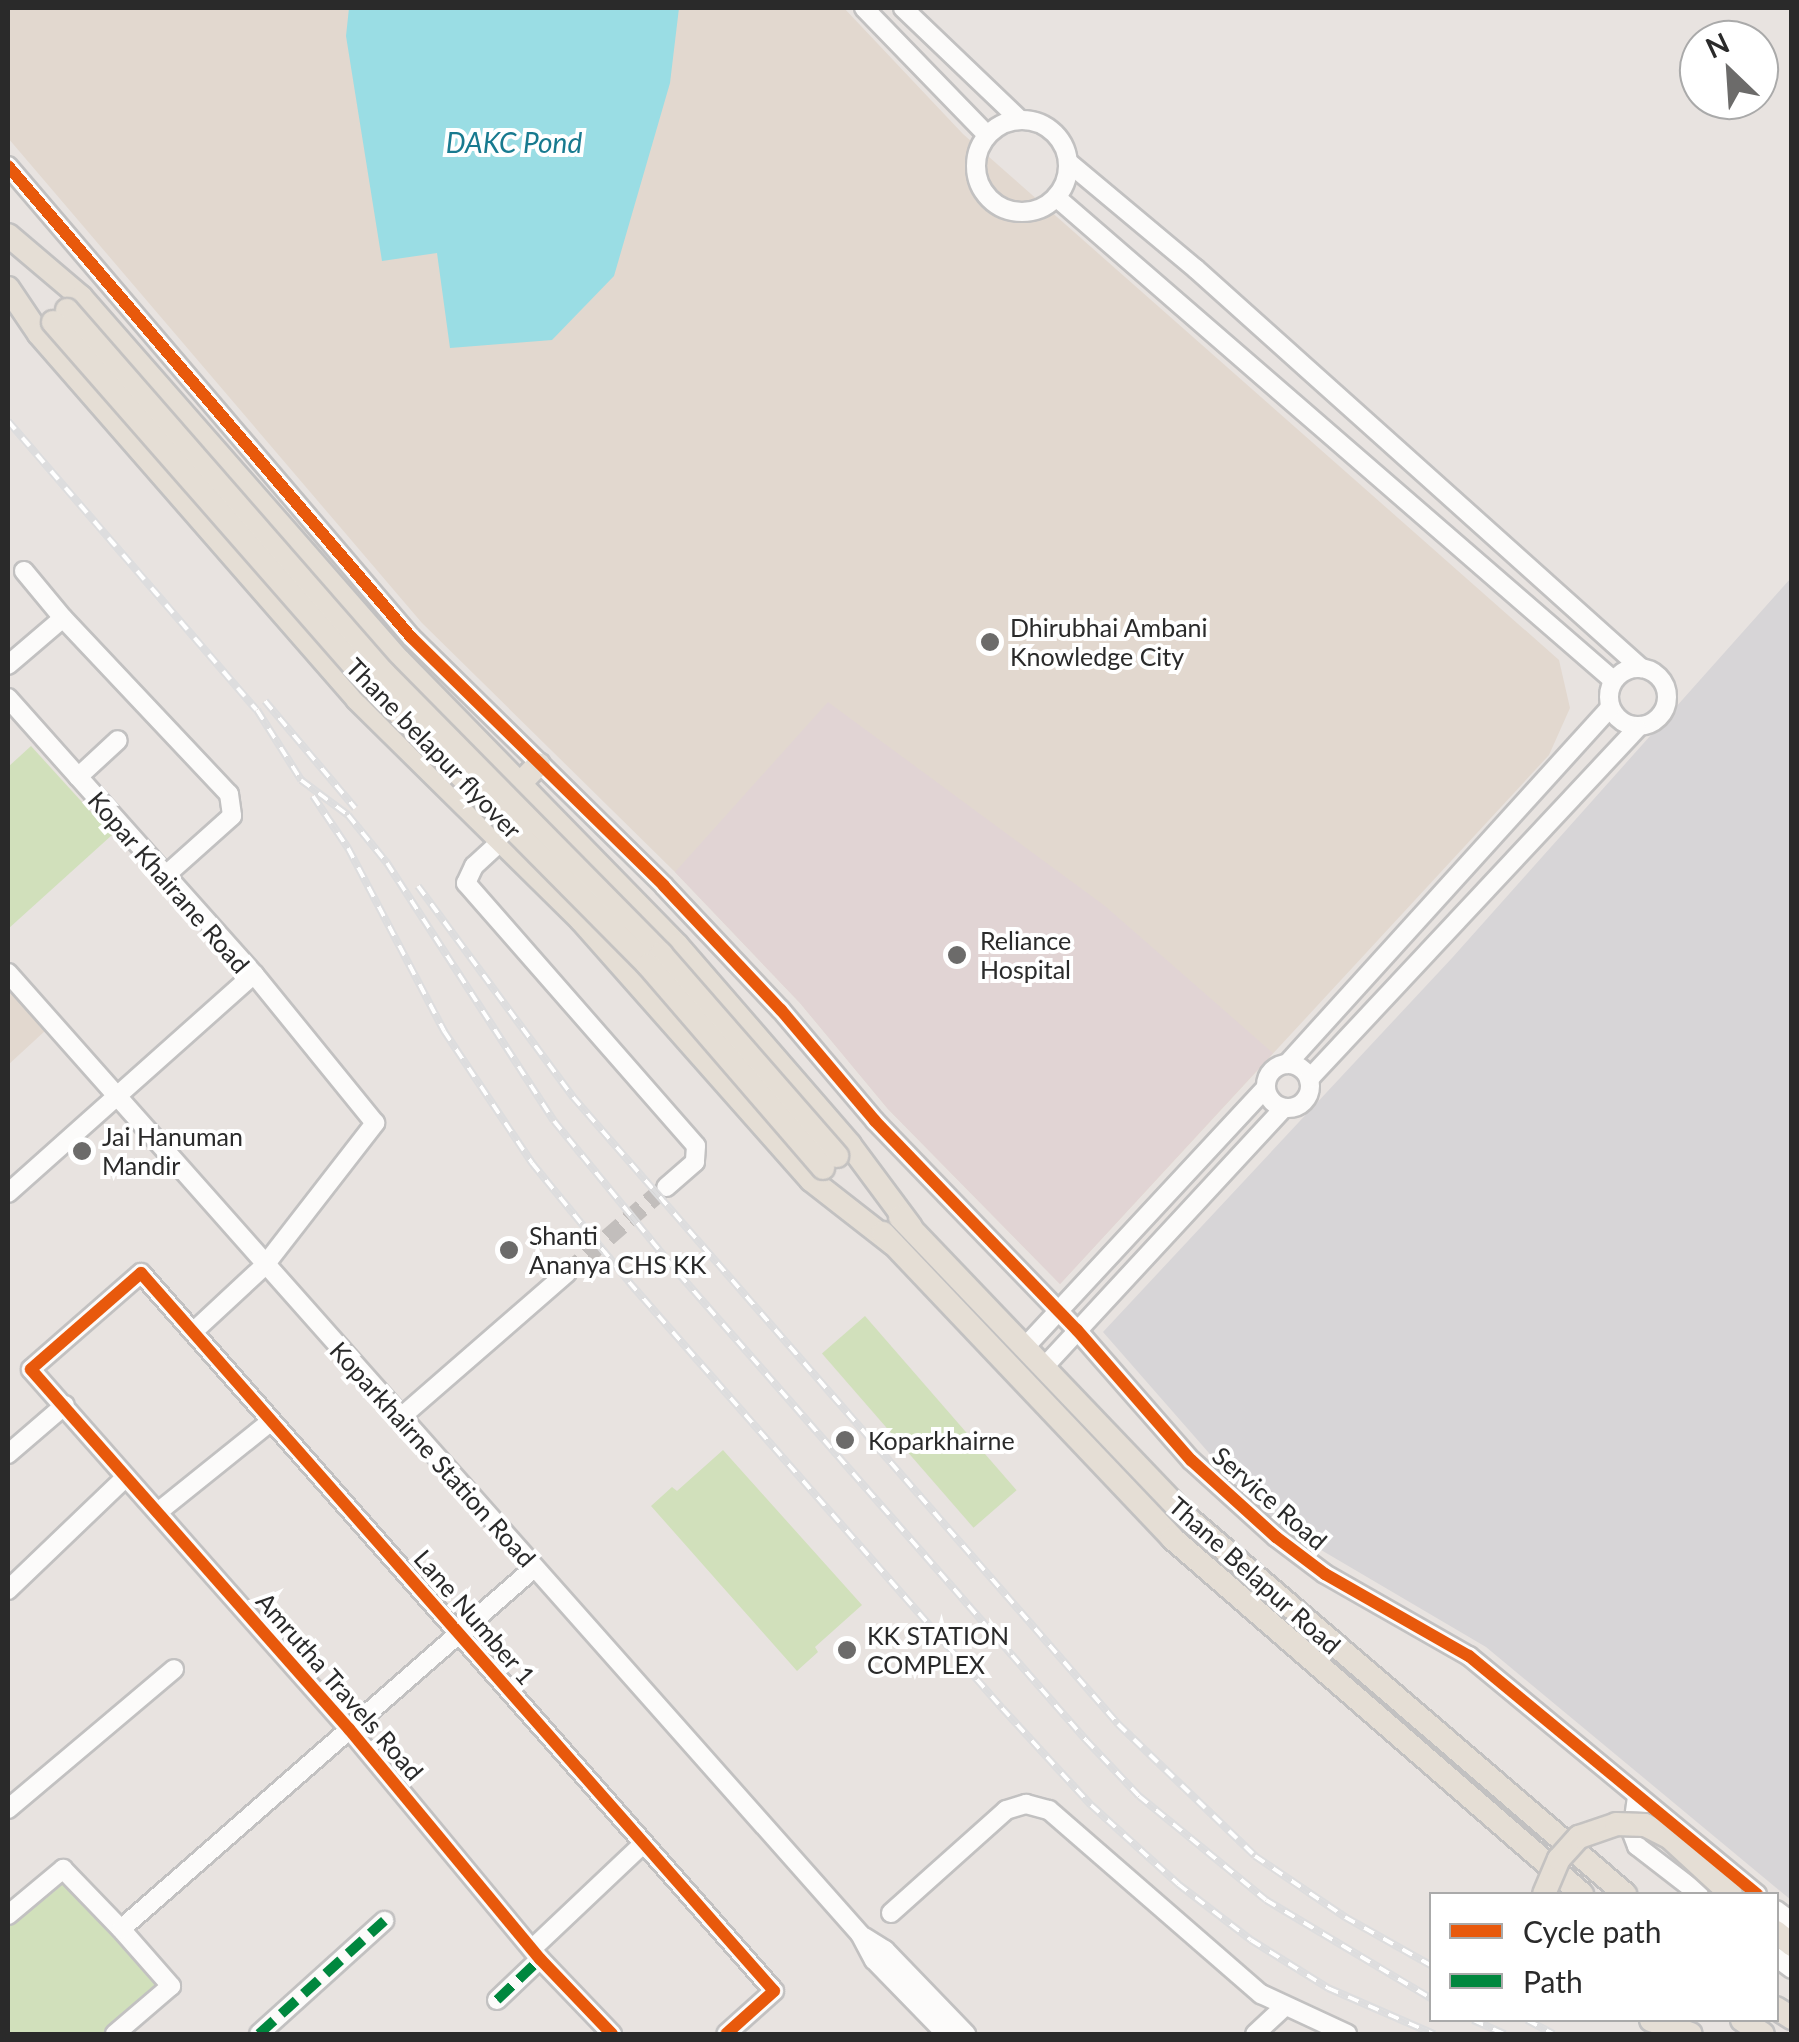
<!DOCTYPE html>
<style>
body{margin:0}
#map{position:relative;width:1799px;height:2042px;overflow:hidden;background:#e8e3e0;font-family:Lato,sans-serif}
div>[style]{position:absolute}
.industrial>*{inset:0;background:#d7d5d7}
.education>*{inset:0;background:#e2d8cf}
.medical>*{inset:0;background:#e1d4d4}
.green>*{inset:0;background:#d1e0bb;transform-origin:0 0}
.water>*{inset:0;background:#9adde4}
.minor-tunnel>*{height:18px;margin-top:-9px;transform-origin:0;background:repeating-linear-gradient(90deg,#c2bebc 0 18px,transparent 0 27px)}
.roads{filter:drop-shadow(2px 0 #c2c1c1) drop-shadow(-2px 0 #c2c1c1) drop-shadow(0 2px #c2c1c1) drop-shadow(0 -2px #c2c1c1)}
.minor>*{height:18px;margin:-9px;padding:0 9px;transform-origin:9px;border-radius:9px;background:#fcfbfa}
.minor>.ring{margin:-9px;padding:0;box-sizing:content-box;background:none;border:18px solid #fcfbfa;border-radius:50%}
.major>*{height:22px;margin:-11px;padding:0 11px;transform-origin:11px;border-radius:11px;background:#e5ded5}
.rail>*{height:8px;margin-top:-4px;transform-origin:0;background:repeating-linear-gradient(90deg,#fff 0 11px,#ddddde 0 22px);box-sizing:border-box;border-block:2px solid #ddddde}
.bridges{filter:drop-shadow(2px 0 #c4c2c1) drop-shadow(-2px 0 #c4c2c1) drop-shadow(0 2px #c4c2c1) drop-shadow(0 -2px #c4c2c1)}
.major-bridge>*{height:22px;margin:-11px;padding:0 11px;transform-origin:11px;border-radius:11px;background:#e5ded5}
.quiet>*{height:10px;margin-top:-5px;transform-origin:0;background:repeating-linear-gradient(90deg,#00873e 0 20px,transparent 0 30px)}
.cycleway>*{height:12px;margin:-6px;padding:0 6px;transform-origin:6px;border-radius:6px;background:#e8590c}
.dots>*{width:28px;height:28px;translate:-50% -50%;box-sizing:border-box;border:5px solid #fff;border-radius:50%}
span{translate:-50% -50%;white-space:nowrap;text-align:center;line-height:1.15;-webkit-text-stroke:8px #fff;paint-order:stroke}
.poi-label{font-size:25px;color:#2a2a2a}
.left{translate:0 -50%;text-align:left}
.street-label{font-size:25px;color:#2a2a2a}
.water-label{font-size:28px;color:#187a8f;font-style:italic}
.frame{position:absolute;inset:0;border:10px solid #2a2a2a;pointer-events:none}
.legend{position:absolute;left:1429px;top:1892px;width:350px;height:130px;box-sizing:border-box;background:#fff;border:2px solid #aaa;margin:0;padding:12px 18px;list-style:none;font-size:30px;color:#2a2a2a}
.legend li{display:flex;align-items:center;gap:20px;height:50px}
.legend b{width:50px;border:2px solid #aaa}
.north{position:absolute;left:1679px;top:20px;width:100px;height:100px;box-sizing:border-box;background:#fff;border:2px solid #aaa;border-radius:50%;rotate:335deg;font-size:28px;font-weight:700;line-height:40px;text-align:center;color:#2a2a2a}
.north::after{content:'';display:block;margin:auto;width:35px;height:45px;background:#6c6b6a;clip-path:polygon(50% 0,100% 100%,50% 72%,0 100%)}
</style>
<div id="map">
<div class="industrial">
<i style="clip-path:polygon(1791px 578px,1791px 1900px,1486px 1647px,1265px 1517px,1103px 1332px,1452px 958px)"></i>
</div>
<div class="education">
<i style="clip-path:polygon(8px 8px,844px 8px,963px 134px,1559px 660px,1570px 708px,1549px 755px,1060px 1284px,888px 1109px,800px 1003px,675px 872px,422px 623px,8px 138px)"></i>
<i style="clip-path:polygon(8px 986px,46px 1030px,8px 1065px)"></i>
</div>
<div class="medical">
<i style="clip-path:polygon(828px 702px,1105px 906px,1273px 1053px,1060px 1284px,888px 1109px,800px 1003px,675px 872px)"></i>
</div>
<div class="green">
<i style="clip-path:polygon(31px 746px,112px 835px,8px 929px,8px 767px)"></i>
<i style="left:865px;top:1316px;width:231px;height:57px;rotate:49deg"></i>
<i style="clip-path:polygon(723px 1450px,862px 1605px,815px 1647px,818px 1652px,797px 1671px,651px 1506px,672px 1487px,677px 1491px)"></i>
<i style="clip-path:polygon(67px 1875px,162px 1984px,103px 2034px,8px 2034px,8px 1926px)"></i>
</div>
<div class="water">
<i style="clip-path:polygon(349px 8px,679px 8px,670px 83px,614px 276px,552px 340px,450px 348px,437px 253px,382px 261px,346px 36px)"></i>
</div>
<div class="minor-tunnel">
<i style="left:567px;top:1273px;width:131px;rotate:-41deg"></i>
</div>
<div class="roads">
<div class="minor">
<i style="left:864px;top:8px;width:177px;rotate:45.9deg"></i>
<i style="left:903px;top:8px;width:162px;rotate:43.7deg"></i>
<i class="ring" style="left:976px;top:120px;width:74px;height:74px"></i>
<i style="left:1068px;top:162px;width:167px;rotate:39.9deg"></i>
<i style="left:1196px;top:269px;width:598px;rotate:41.88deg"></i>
<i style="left:8px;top:166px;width:620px;rotate:49.45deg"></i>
<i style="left:411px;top:637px;width:355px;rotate:44.5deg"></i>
<i style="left:664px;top:886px;width:170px;rotate:46.7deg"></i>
<i style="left:781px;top:1010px;width:145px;rotate:49.7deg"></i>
<i style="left:875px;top:1121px;width:291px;rotate:46deg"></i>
<i style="left:1077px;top:1330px;width:173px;rotate:48.8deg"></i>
<i style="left:1191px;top:1460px;width:115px;rotate:42.2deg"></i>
<i style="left:1276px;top:1537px;width:61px;rotate:37.1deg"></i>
<i style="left:1325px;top:1574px;width:166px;rotate:29.7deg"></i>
<i style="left:1469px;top:1656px;width:374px;rotate:39.6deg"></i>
<i style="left:1056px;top:197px;width:737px;rotate:40.93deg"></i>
<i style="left:24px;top:571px;width:61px;rotate:50.3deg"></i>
<i style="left:8px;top:665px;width:72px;rotate:-40.5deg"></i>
<i style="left:63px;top:618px;width:242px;rotate:46.7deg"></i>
<i style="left:229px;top:794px;width:22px;rotate:82deg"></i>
<i style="left:232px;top:816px;width:89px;rotate:138.2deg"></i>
<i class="ring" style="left:1609px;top:668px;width:40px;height:40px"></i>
<i style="left:8px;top:698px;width:370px;rotate:48.3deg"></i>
<i style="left:254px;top:974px;width:329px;rotate:138.3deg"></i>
<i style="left:78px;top:777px;width:54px;rotate:-42.8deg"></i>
<i style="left:511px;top:832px;width:50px;rotate:137.4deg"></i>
<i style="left:474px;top:866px;width:19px;rotate:115deg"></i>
<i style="left:466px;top:883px;width:349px;rotate:48.8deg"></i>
<i style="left:696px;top:1146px;width:16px;rotate:94deg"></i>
<i style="left:695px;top:1162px;width:38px;rotate:139deg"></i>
<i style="left:8px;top:973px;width:1284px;rotate:48.44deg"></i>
<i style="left:860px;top:1934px;width:30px;rotate:62deg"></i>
<i style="left:874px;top:1960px;width:103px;rotate:45.8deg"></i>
<i style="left:1287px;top:1064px;width:481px;rotate:-47.8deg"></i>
<i class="ring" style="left:1266px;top:1064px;width:26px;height:26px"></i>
<i style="left:1309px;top:1079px;width:480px;rotate:-46.9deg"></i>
<i style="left:193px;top:1332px;width:98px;rotate:-42.9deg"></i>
<i style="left:265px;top:1265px;width:180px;rotate:-52.2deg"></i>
<i style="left:375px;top:1123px;width:192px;rotate:-129.1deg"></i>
<i style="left:1025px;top:1347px;width:354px;rotate:-47.1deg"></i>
<i style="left:1044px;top:1367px;width:353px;rotate:-47.2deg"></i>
<i style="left:400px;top:1418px;width:221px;rotate:-41deg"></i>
<i style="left:8px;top:1454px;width:75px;rotate:-40.7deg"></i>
<i style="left:158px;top:1512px;width:145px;rotate:-38.8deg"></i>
<i style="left:8px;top:1590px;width:163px;rotate:-43.8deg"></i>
<i style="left:1637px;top:1797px;width:36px;rotate:98deg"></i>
<i style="left:1632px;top:1833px;width:14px;rotate:69deg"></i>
<i style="left:1637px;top:1846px;width:78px;rotate:37.7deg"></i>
<i style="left:8px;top:1809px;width:217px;rotate:-40.1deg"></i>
<i style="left:1776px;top:1910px;width:20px;rotate:37deg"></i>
<i style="left:891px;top:1913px;width:154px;rotate:-41.8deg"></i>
<i style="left:1006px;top:1810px;width:21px;rotate:-17deg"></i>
<i style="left:1026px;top:1804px;width:24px;rotate:15deg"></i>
<i style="left:1049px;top:1810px;width:281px;rotate:41deg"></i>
<i style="left:1261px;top:1994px;width:95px;rotate:24.9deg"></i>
<i style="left:8px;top:1915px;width:72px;rotate:-39.9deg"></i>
<i style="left:63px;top:1869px;width:83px;rotate:46deg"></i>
<i style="left:121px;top:1929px;width:76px;rotate:48.7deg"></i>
<i style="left:171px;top:1986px;width:74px;rotate:139.4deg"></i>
<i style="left:121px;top:1929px;width:549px;rotate:-41.16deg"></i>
<i style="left:864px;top:1937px;width:25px;rotate:32deg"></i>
<i style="left:885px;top:1950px;width:117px;rotate:46deg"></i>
<i style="left:534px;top:1947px;width:151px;rotate:-43.4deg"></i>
<i style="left:1776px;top:1957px;width:20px;rotate:37deg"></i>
<i style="left:497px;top:2000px;width:59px;rotate:-43.6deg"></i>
<i style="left:259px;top:2034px;width:169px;rotate:-42.1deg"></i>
<i style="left:612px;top:2034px;width:104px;rotate:-133.8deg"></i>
<i style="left:540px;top:1959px;width:299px;rotate:-129.7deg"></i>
<i style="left:349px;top:1729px;width:480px;rotate:-131.5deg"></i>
<i style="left:31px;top:1369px;width:146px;rotate:-41.1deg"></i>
<i style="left:141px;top:1273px;width:957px;rotate:48.6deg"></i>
<i style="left:774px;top:1991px;width:64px;rotate:138.1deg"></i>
<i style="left:1255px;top:2034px;width:38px;rotate:-43deg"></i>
</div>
<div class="major">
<i style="left:8px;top:235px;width:96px;rotate:40.3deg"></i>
<i style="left:81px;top:297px;width:483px;rotate:48.8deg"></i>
<i style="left:399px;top:660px;width:398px;rotate:45.7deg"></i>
<i style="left:677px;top:945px;width:264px;rotate:49.1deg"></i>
<i style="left:850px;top:1145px;width:102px;rotate:53.4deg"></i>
<i style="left:8px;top:288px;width:55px;rotate:56deg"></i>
<i style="left:39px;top:334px;width:484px;rotate:48.9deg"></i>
<i style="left:357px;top:699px;width:315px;rotate:44.6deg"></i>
<i style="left:581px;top:920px;width:347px;rotate:48.5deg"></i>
<i style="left:811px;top:1180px;width:104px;rotate:38deg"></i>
<i style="left:511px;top:793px;width:40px;rotate:-46deg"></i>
<i style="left:900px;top:1217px;width:419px;rotate:46.3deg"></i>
<i style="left:1190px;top:1520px;width:574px;rotate:40.69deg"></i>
<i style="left:883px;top:1233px;width:420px;rotate:46.5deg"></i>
<i style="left:1172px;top:1538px;width:543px;rotate:40.97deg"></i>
<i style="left:1776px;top:1932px;width:21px;rotate:39deg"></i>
<i style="left:1776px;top:2008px;width:19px;rotate:32deg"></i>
<i style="left:1651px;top:2020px;width:42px;rotate:19.3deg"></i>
<i style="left:1742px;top:2020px;width:25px;rotate:34deg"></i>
</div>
</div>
<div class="rail">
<i style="left:8px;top:421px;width:381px;rotate:49.3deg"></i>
<i style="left:257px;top:710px;width:83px;rotate:57.8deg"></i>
<i style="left:301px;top:780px;width:59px;rotate:36.7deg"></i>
<i style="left:348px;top:815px;width:62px;rotate:50.9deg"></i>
<i style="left:387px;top:863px;width:307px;rotate:57.1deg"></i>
<i style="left:554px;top:1121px;width:198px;rotate:50.8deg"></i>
<i style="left:679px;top:1274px;width:619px;rotate:48.87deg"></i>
<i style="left:1086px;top:1740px;width:77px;rotate:46.6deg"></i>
<i style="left:1139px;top:1796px;width:164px;rotate:39.3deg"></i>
<i style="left:1266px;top:1900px;width:193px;rotate:30.8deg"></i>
<i style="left:265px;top:701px;width:140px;rotate:49.9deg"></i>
<i style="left:313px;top:796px;width:63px;rotate:56.1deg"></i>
<i style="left:348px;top:848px;width:207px;rotate:62.3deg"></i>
<i style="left:444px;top:1031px;width:159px;rotate:56.3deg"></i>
<i style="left:532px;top:1163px;width:154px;rotate:50.8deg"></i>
<i style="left:629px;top:1282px;width:566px;rotate:48.8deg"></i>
<i style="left:1002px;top:1708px;width:132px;rotate:47.5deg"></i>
<i style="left:1091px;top:1805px;width:118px;rotate:42.2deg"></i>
<i style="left:1178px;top:1884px;width:92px;rotate:37.5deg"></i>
<i style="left:1251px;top:1940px;width:91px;rotate:31.9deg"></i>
<i style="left:1328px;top:1988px;width:116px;rotate:23.5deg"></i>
<i style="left:418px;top:886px;width:262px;rotate:53.7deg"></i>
<i style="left:573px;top:1097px;width:831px;rotate:49deg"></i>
<i style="left:1118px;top:1724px;width:190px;rotate:43.9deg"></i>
<i style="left:1255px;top:1856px;width:109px;rotate:34.1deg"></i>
<i style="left:1345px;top:1917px;width:100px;rotate:29.4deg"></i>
<i style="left:1473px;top:2020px;width:35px;rotate:24deg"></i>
<i style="left:1527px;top:2020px;width:30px;rotate:28deg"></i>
</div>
<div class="bridges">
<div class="major-bridge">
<i style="left:67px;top:310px;width:482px;rotate:48.9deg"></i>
<i style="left:384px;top:673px;width:395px;rotate:45.4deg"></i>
<i style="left:661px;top:954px;width:268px;rotate:48.9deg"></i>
<i style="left:53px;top:322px;width:483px;rotate:48.8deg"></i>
<i style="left:371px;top:685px;width:394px;rotate:45.3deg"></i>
<i style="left:648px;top:965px;width:268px;rotate:49.2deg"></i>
<i style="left:1544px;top:1894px;width:38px;rotate:-67deg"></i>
<i style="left:1559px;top:1859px;width:30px;rotate:-48deg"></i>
<i style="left:1579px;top:1837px;width:39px;rotate:-19deg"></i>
<i style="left:1616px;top:1824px;width:29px;rotate:2deg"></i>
<i style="left:1645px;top:1825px;width:27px;rotate:27deg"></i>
<i style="left:1669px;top:1837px;width:84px;rotate:42.6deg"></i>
</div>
</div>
<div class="quiet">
<i style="left:497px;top:2000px;width:59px;rotate:-43.6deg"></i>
<i style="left:259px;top:2034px;width:169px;rotate:-42.1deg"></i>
</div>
<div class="cycleway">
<i style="left:8px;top:166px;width:620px;rotate:49.45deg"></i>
<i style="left:411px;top:637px;width:355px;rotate:44.5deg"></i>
<i style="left:664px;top:886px;width:170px;rotate:46.7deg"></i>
<i style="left:781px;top:1010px;width:145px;rotate:49.7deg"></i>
<i style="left:875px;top:1121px;width:291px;rotate:46deg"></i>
<i style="left:1077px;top:1330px;width:173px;rotate:48.8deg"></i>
<i style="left:1191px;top:1460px;width:115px;rotate:42.2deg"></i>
<i style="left:1276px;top:1537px;width:61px;rotate:37.1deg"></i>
<i style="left:1325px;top:1574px;width:166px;rotate:29.7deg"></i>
<i style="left:1469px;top:1656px;width:374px;rotate:39.6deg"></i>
<i style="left:612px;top:2034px;width:104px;rotate:-133.8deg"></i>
<i style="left:540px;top:1959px;width:299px;rotate:-129.7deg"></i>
<i style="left:349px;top:1729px;width:480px;rotate:-131.5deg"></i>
<i style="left:31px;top:1369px;width:146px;rotate:-41.1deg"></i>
<i style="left:141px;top:1273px;width:957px;rotate:48.6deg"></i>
<i style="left:774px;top:1991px;width:64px;rotate:138.1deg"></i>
</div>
<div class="dots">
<i style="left:990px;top:642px;background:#6c6b6a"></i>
<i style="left:957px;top:955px;background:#6c6b6a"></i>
<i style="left:82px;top:1151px;background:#6c6b6a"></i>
<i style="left:509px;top:1250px;background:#6c6b6a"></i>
<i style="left:845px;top:1440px;background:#6c6b6a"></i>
<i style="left:847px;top:1650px;background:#6c6b6a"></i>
</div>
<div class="poi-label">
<span class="left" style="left:1010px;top:642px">Dhirubhai Ambani<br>Knowledge City</span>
<span class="left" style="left:980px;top:955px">Reliance<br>Hospital</span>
<span class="left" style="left:102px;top:1151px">Jai Hanuman<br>Mandir</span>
<span class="left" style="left:529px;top:1250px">Shanti<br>Ananya CHS KK</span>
<span class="left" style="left:868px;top:1440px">Koparkhairne</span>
<span class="left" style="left:867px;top:1650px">KK STATION<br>COMPLEX</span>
</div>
<div class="street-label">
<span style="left:434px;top:748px;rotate:46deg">Thane belapur flyover</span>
<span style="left:169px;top:882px;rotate:49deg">Kopar Khairane Road</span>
<span style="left:433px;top:1454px;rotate:48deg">Koparkhairne Station Road</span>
<span style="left:1270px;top:1498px;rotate:41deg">Service Road</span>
<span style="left:1255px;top:1575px;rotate:42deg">Thane Belapur Road</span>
<span style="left:475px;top:1617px;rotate:49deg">Lane Number 1</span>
<span style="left:340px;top:1686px;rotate:49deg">Amrutha Travels Road</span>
</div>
<div class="water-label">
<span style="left:514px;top:142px">DAKC Pond</span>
</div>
<div class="frame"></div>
<ul class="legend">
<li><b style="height:12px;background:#e8590c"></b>Cycle path</li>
<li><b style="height:12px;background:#00873e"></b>Path</li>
</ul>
<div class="north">N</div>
</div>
